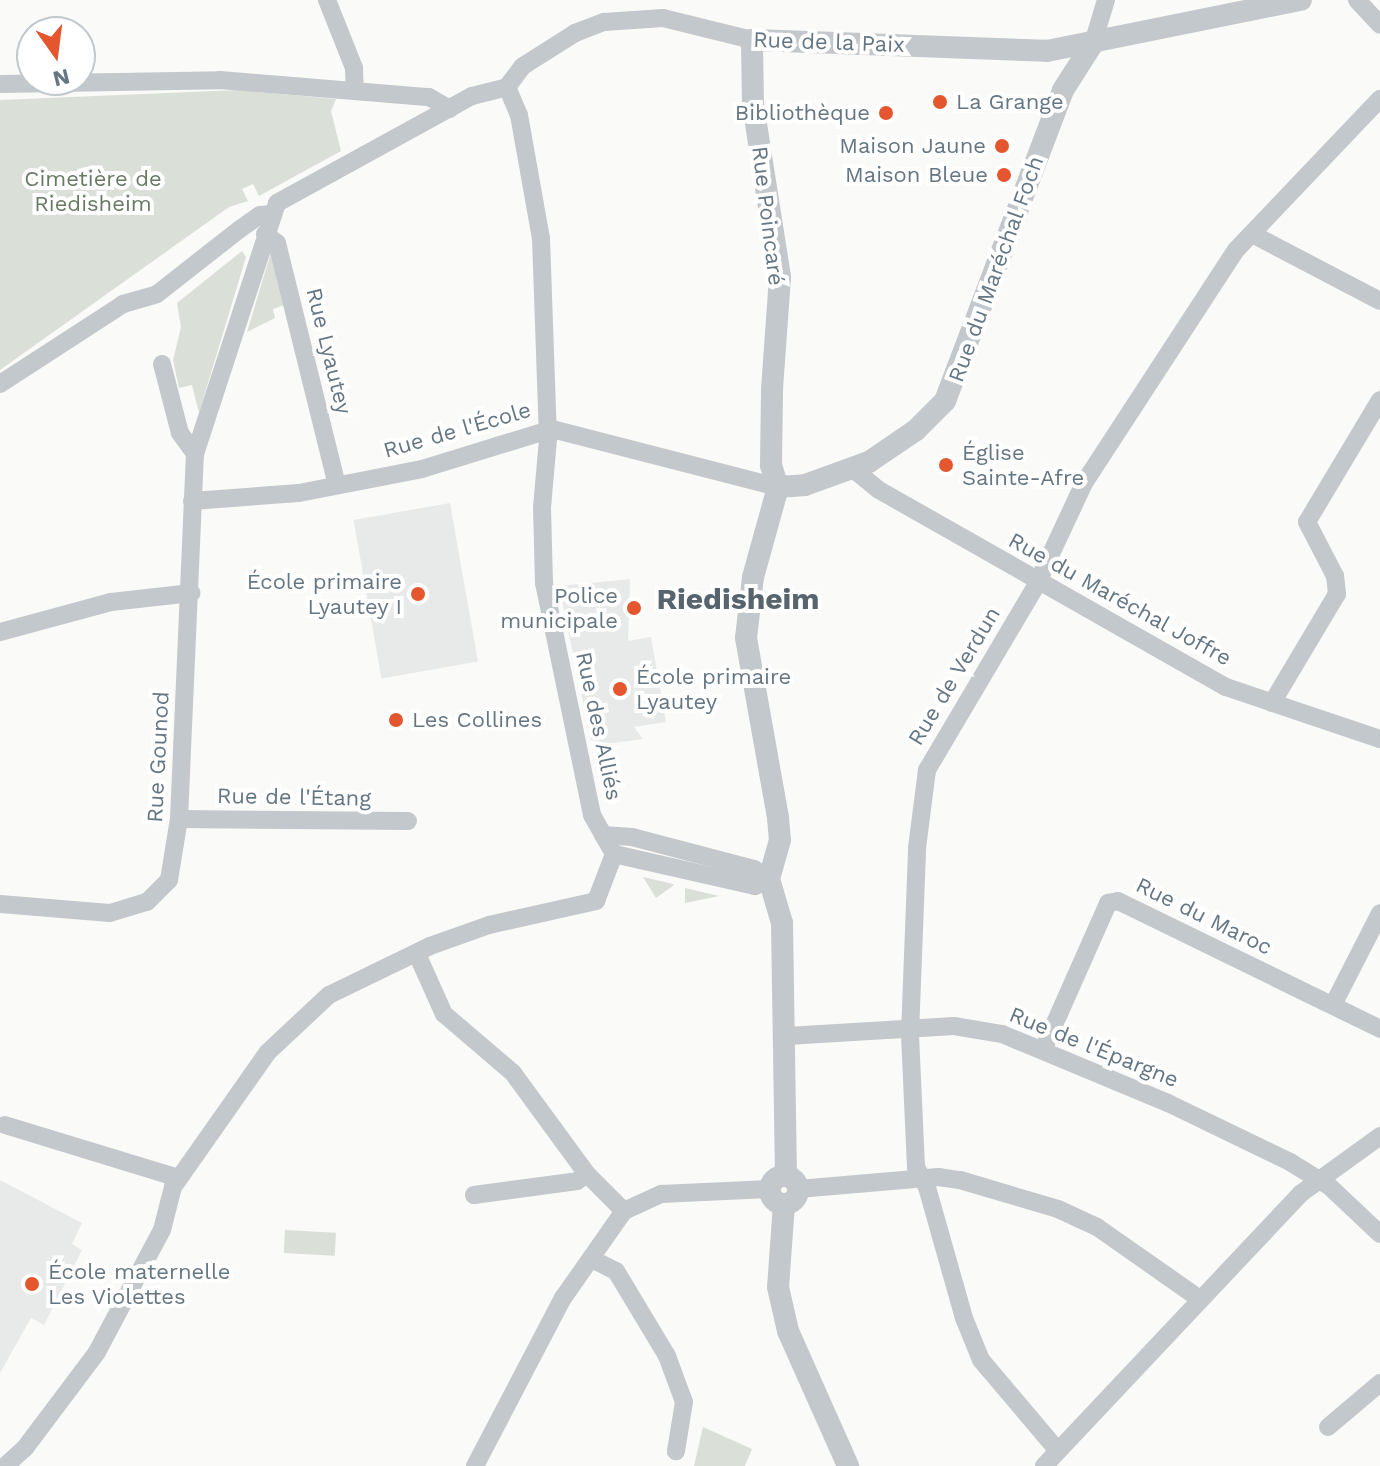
<!DOCTYPE html>
<meta charset="utf-8">
<style>
body{margin:0}
#map{position:relative;width:1380px;height:1466px;overflow:hidden;background:#fafaf8;font-family:"Work Sans",sans-serif}
div>[style]{position:absolute}
.built>*{inset:0;background:#e8e9e9;transform-origin:0 0}
.green>*{inset:0;background:#dadfd7;transform-origin:0 0}
.minor>*{height:18px;margin:-9px;padding:0 9px;transform-origin:9px;border-radius:9px;background:#c3c8cc}
.tertiary>*{height:22px;margin:-11px;padding:0 11px;transform-origin:11px;border-radius:11px;background:#c3c8cc}
.tertiary>.ring{margin:-11px;padding:0;box-sizing:content-box;background:none;border:22px solid #c3c8cc;border-radius:50%}
.dots>*{width:22px;height:22px;translate:-50% -50%;box-sizing:border-box;border:4px solid #fff;border-radius:50%}
span{translate:-50% -50%;white-space:nowrap;text-align:center;line-height:1.15;-webkit-text-stroke:8px #fff;paint-order:stroke}
.street-label{font-size:22px;color:#657683}
.poi-label{font-size:22px;color:#657683}
.left{translate:0 -50%;text-align:left}
.right{translate:-100% -50%;text-align:right}
.park-label{font-size:22px;color:#687a64}
.district-label{font-size:30px;color:#57646e;font-weight:700}
.north{position:absolute;left:16px;top:16px;width:80px;height:80px;box-sizing:border-box;background:#fff;border:2px solid #c1c8cd;border-radius:50%;rotate:166deg;font-size:22px;font-weight:700;line-height:32px;text-align:center;color:#657683}
.north::after{content:'';display:block;margin:auto;width:28px;height:36px;background:#e4572e;clip-path:polygon(50% 0,100% 100%,50% 72%,0 100%)}
</style>
<div id="map">
<div class="built">
<i style="left:450px;top:503px;width:161px;height:98px;rotate:80deg"></i>
<i style="clip-path:polygon(630px 579px,628px 641px,651px 637px,666px 722px,634px 727px,643px 739px,592px 746px,559px 586px)"></i>
<i style="clip-path:polygon(0 1180px,82px 1223px,72px 1244px,82px 1250px,44px 1325px,31px 1318px,0 1373px)"></i>
</div>
<div class="green">
<i style="clip-path:polygon(238px 90px,336px 99px,331px 111px,341px 151px,259px 196px,253px 184px,242px 189px,248px 201px,229px 207px,0 370px,0 100px)"></i>
<i style="clip-path:polygon(242px 251px,246px 257px,199px 413px,192px 385px,179px 388px,173px 360px,181px 327px,177px 303px)"></i>
<i style="clip-path:polygon(271px 252px,287px 304px,273px 309px,275px 318px,247px 332px)"></i>
<i style="clip-path:polygon(643px 877px,673px 884px,674px 885px,656px 898px)"></i>
<i style="clip-path:polygon(685px 888px,719px 896px,685px 903px)"></i>
<i style="left:285px;top:1230px;width:51px;height:23px;rotate:3deg"></i>
<i style="clip-path:polygon(703px 1427px,752px 1449px,745px 1466px,694px 1466px)"></i>
</div>
<div class="minor">
<i style="left:327px;top:0;width:73px;rotate:68.3deg"></i>
<i style="left:354px;top:68px;width:23px;rotate:88deg"></i>
<i style="left:1357px;top:0;width:34px;rotate:47deg"></i>
<i style="left:1093px;top:43px;width:45px;rotate:-73.2deg"></i>
<i style="left:0;top:84px;width:220px;rotate:-1deg"></i>
<i style="left:220px;top:80px;width:210px;rotate:4.7deg"></i>
<i style="left:429px;top:97px;width:24px;rotate:30deg"></i>
<i style="left:507px;top:87px;width:30px;rotate:67deg"></i>
<i style="left:519px;top:115px;width:125px;rotate:79.9deg"></i>
<i style="left:541px;top:238px;width:201px;rotate:88deg"></i>
<i style="left:548px;top:439px;width:68px;rotate:95deg"></i>
<i style="left:542px;top:507px;width:76px;rotate:88.5deg"></i>
<i style="left:544px;top:583px;width:237px;rotate:78.3deg"></i>
<i style="left:592px;top:815px;width:45px;rotate:60.6deg"></i>
<i style="left:507px;top:87px;width:26px;rotate:-53deg"></i>
<i style="left:523px;top:66px;width:62px;rotate:-32.4deg"></i>
<i style="left:575px;top:33px;width:31px;rotate:-21deg"></i>
<i style="left:604px;top:22px;width:59px;rotate:-3.9deg"></i>
<i style="left:663px;top:18px;width:92px;rotate:13.9deg"></i>
<i style="left:265px;top:234px;width:15px;rotate:37deg"></i>
<i style="left:277px;top:243px;width:249px;rotate:76.1deg"></i>
<i style="left:1252px;top:234px;width:144px;rotate:27.6deg"></i>
<i style="left:162px;top:364px;width:71px;rotate:75.4deg"></i>
<i style="left:180px;top:433px;width:26px;rotate:54deg"></i>
<i style="left:0;top:384px;width:147px;rotate:-33deg"></i>
<i style="left:123px;top:304px;width:35px;rotate:-16deg"></i>
<i style="left:157px;top:294px;width:105px;rotate:-38.1deg"></i>
<i style="left:240px;top:229px;width:24px;rotate:-35deg"></i>
<i style="left:260px;top:215px;width:12px;rotate:-5deg"></i>
<i style="left:853px;top:469px;width:33px;rotate:39deg"></i>
<i style="left:879px;top:490px;width:399px;rotate:29.6deg"></i>
<i style="left:1226px;top:687px;width:163px;rotate:18.7deg"></i>
<i style="left:192px;top:501px;width:107px;rotate:-4.3deg"></i>
<i style="left:299px;top:493px;width:125px;rotate:-11deg"></i>
<i style="left:422px;top:469px;width:136px;rotate:-17.1deg"></i>
<i style="left:552px;top:429px;width:233px;rotate:14.4deg"></i>
<i style="left:0;top:632px;width:115px;rotate:-15.1deg"></i>
<i style="left:111px;top:602px;width:81px;rotate:-6.4deg"></i>
<i style="left:1272px;top:703px;width:127px;rotate:-59.2deg"></i>
<i style="left:1337px;top:594px;width:18px;rotate:-96deg"></i>
<i style="left:1335px;top:576px;width:61px;rotate:-117.4deg"></i>
<i style="left:1307px;top:522px;width:142px;rotate:-59.1deg"></i>
<i style="left:179px;top:819px;width:229px;rotate:0.5deg"></i>
<i style="left:603px;top:835px;width:29px;rotate:4deg"></i>
<i style="left:632px;top:837px;width:126px;rotate:14.7deg"></i>
<i style="left:754px;top:869px;width:18px;rotate:34deg"></i>
<i style="left:769px;top:879px;width:16px;rotate:153deg"></i>
<i style="left:755px;top:886px;width:145px;rotate:-167.2deg"></i>
<i style="left:0;top:904px;width:110px;rotate:4.7deg"></i>
<i style="left:110px;top:913px;width:39px;rotate:-17deg"></i>
<i style="left:147px;top:902px;width:31px;rotate:-45deg"></i>
<i style="left:169px;top:880px;width:62px;rotate:-80.7deg"></i>
<i style="left:179px;top:819px;width:365px;rotate:-87.5deg"></i>
<i style="left:195px;top:454px;width:264px;rotate:-71.9deg"></i>
<i style="left:277px;top:203px;width:222px;rotate:-28.8deg"></i>
<i style="left:472px;top:96px;width:36px;rotate:-14deg"></i>
<i style="left:417px;top:954px;width:66px;rotate:65.8deg"></i>
<i style="left:444px;top:1014px;width:91px;rotate:40.5deg"></i>
<i style="left:513px;top:1073px;width:125px;rotate:53.8deg"></i>
<i style="left:587px;top:1174px;width:52px;rotate:45deg"></i>
<i style="left:1333px;top:1005px;width:103px;rotate:-62.9deg"></i>
<i style="left:787px;top:1036px;width:167px;rotate:-3.4deg"></i>
<i style="left:954px;top:1026px;width:49px;rotate:9.5deg"></i>
<i style="left:1002px;top:1034px;width:180px;rotate:22.6deg"></i>
<i style="left:1168px;top:1103px;width:136px;rotate:25.8deg"></i>
<i style="left:1290px;top:1162px;width:46px;rotate:31.6deg"></i>
<i style="left:1329px;top:1186px;width:70px;rotate:43.3deg"></i>
<i style="left:1043px;top:1050px;width:161px;rotate:-66.1deg"></i>
<i style="left:1108px;top:903px;width:10px;rotate:-11deg"></i>
<i style="left:1118px;top:901px;width:292px;rotate:26deg"></i>
<i style="left:5px;top:1125px;width:181px;rotate:17deg"></i>
<i style="left:798px;top:1189px;width:141px;rotate:-4.9deg"></i>
<i style="left:938px;top:1177px;width:22px;rotate:8deg"></i>
<i style="left:960px;top:1180px;width:102px;rotate:16.5deg"></i>
<i style="left:1058px;top:1209px;width:43px;rotate:24.8deg"></i>
<i style="left:1097px;top:1227px;width:126px;rotate:35deg"></i>
<i style="left:474px;top:1195px;width:104px;rotate:-7.7deg"></i>
<i style="left:577px;top:1181px;width:12px;rotate:-35deg"></i>
<i style="left:592px;top:1259px;width:27px;rotate:27deg"></i>
<i style="left:616px;top:1271px;width:99px;rotate:59deg"></i>
<i style="left:667px;top:1356px;width:49px;rotate:69.7deg"></i>
<i style="left:684px;top:1402px;width:50px;rotate:99.3deg"></i>
<i style="left:1328px;top:1427px;width:68px;rotate:-40.2deg"></i>
<i style="left:1058px;top:1451px;width:119px;rotate:-130.2deg"></i>
<i style="left:981px;top:1360px;width:45px;rotate:-112deg"></i>
<i style="left:964px;top:1318px;width:136px;rotate:-105.8deg"></i>
<i style="left:927px;top:1187px;width:23px;rotate:-119deg"></i>
<i style="left:916px;top:1167px;width:133px;rotate:-92.6deg"></i>
<i style="left:910px;top:1034px;width:186px;rotate:-87.8deg"></i>
<i style="left:917px;top:848px;width:79px;rotate:-82.7deg"></i>
<i style="left:927px;top:770px;width:214px;rotate:-59.4deg"></i>
<i style="left:1036px;top:586px;width:114px;rotate:-65deg"></i>
<i style="left:1084px;top:483px;width:278px;rotate:-56.9deg"></i>
<i style="left:1236px;top:250px;width:209px;rotate:-46.4deg"></i>
<i style="left:5px;top:1466px;width:27px;rotate:-42deg"></i>
<i style="left:25px;top:1448px;width:120px;rotate:-53.1deg"></i>
<i style="left:97px;top:1352px;width:138px;rotate:-62deg"></i>
<i style="left:162px;top:1230px;width:44px;rotate:-75.7deg"></i>
<i style="left:173px;top:1187px;width:165px;rotate:-54.9deg"></i>
<i style="left:268px;top:1052px;width:83px;rotate:-43.1deg"></i>
<i style="left:329px;top:995px;width:112px;rotate:-25.9deg"></i>
<i style="left:430px;top:946px;width:63px;rotate:-19.6deg"></i>
<i style="left:489px;top:925px;width:110px;rotate:-12.6deg"></i>
<i style="left:596px;top:901px;width:50px;rotate:-69deg"></i>
<i style="left:475px;top:1466px;width:190px;rotate:-62.4deg"></i>
<i style="left:563px;top:1298px;width:106px;rotate:-55deg"></i>
<i style="left:624px;top:1211px;width:41px;rotate:-24.7deg"></i>
<i style="left:661px;top:1194px;width:109px;rotate:-2.6deg"></i>
<i style="left:1044px;top:1466px;width:374px;rotate:-46.7deg"></i>
<i style="left:1300px;top:1194px;width:99px;rotate:-35.9deg"></i>
</div>
<div class="tertiary">
<i style="left:778px;top:487px;width:23px;rotate:-108deg"></i>
<i style="left:771px;top:465px;width:76px;rotate:-89.2deg"></i>
<i style="left:772px;top:389px;width:112px;rotate:-85.9deg"></i>
<i style="left:780px;top:277px;width:174px;rotate:-98.9deg"></i>
<i style="left:753px;top:105px;width:65px;rotate:-90.9deg"></i>
<i style="left:752px;top:40px;width:295px;rotate:2.1deg"></i>
<i style="left:1047px;top:51px;width:259px;rotate:-11.4deg"></i>
<i style="left:778px;top:487px;width:93px;rotate:105.5deg"></i>
<i style="left:753px;top:577px;width:61px;rotate:96.5deg"></i>
<i style="left:746px;top:638px;width:183px;rotate:79.9deg"></i>
<i style="left:778px;top:818px;width:22px;rotate:85deg"></i>
<i style="left:780px;top:840px;width:41px;rotate:105.8deg"></i>
<i style="left:769px;top:879px;width:46px;rotate:73.5deg"></i>
<i style="left:782px;top:923px;width:253px;rotate:89.1deg"></i>
<i style="left:778px;top:487px;width:27px;rotate:-4deg"></i>
<i style="left:805px;top:485px;width:68px;rotate:-19.8deg"></i>
<i style="left:869px;top:462px;width:57px;rotate:-34.2deg"></i>
<i style="left:916px;top:430px;width:41px;rotate:-45deg"></i>
<i style="left:945px;top:401px;width:333px;rotate:-69.2deg"></i>
<i style="left:1063px;top:90px;width:56px;rotate:-57.4deg"></i>
<i class="ring" style="left:770px;top:1176px;width:6px;height:6px"></i>
<i style="left:784px;top:1204px;width:83px;rotate:94.1deg"></i>
<i style="left:778px;top:1287px;width:45px;rotate:77.2deg"></i>
<i style="left:788px;top:1331px;width:148px;rotate:66deg"></i>
</div>
<div class="dots">
<i style="left:940px;top:102px;background:#e4572e"></i>
<i style="left:886px;top:113px;background:#e4572e"></i>
<i style="left:1002px;top:146px;background:#e4572e"></i>
<i style="left:1004px;top:175px;background:#e4572e"></i>
<i style="left:946px;top:465px;background:#e4572e"></i>
<i style="left:418px;top:594px;background:#e4572e"></i>
<i style="left:634px;top:608px;background:#e4572e"></i>
<i style="left:620px;top:689px;background:#e4572e"></i>
<i style="left:396px;top:720px;background:#e4572e"></i>
<i style="left:32px;top:1284px;background:#e4572e"></i>
</div>
<div class="street-label">
<span style="left:829px;top:42px;rotate:2deg">Rue de la Paix</span>
<span style="left:768px;top:216px;rotate:83deg">Rue Poincaré</span>
<span style="left:996px;top:269px;rotate:-70deg">Rue du Maréchal Foch</span>
<span style="left:329px;top:351px;rotate:76deg">Rue Lyautey</span>
<span style="left:457px;top:430px;rotate:-16deg">Rue de l'École</span>
<span style="left:1120px;top:599px;rotate:29deg">Rue du Maréchal Joffre</span>
<span style="left:954px;top:676px;rotate:-59deg">Rue de Verdun</span>
<span style="left:599px;top:726px;rotate:78deg">Rue des Alliés</span>
<span style="left:158px;top:757px;rotate:-87deg">Rue Gounod</span>
<span style="left:294px;top:797px;rotate:1deg">Rue de l'Étang</span>
<span style="left:1204px;top:916px;rotate:26deg">Rue du Maroc</span>
<span style="left:1094px;top:1047px;rotate:22deg">Rue de l'Épargne</span>
</div>
<div class="poi-label">
<span class="left" style="left:956px;top:102px">La Grange</span>
<span class="right" style="left:870px;top:113px">Bibliothèque</span>
<span class="right" style="left:986px;top:146px">Maison Jaune</span>
<span class="right" style="left:988px;top:175px">Maison Bleue</span>
<span class="left" style="left:962px;top:465px">Église<br>Sainte-Afre</span>
<span class="right" style="left:402px;top:594px">École primaire<br>Lyautey I</span>
<span class="right" style="left:618px;top:608px">Police<br>municipale</span>
<span class="left" style="left:636px;top:689px">École primaire<br>Lyautey</span>
<span class="left" style="left:412px;top:720px">Les Collines</span>
<span class="left" style="left:48px;top:1284px">École maternelle<br>Les Violettes</span>
</div>
<div class="park-label">
<span style="left:93px;top:191px">Cimetière de<br>Riedisheim</span>
</div>
<div class="district-label">
<span style="left:738px;top:599px">Riedisheim</span>
</div>
<div class="north">N</div>
</div>
